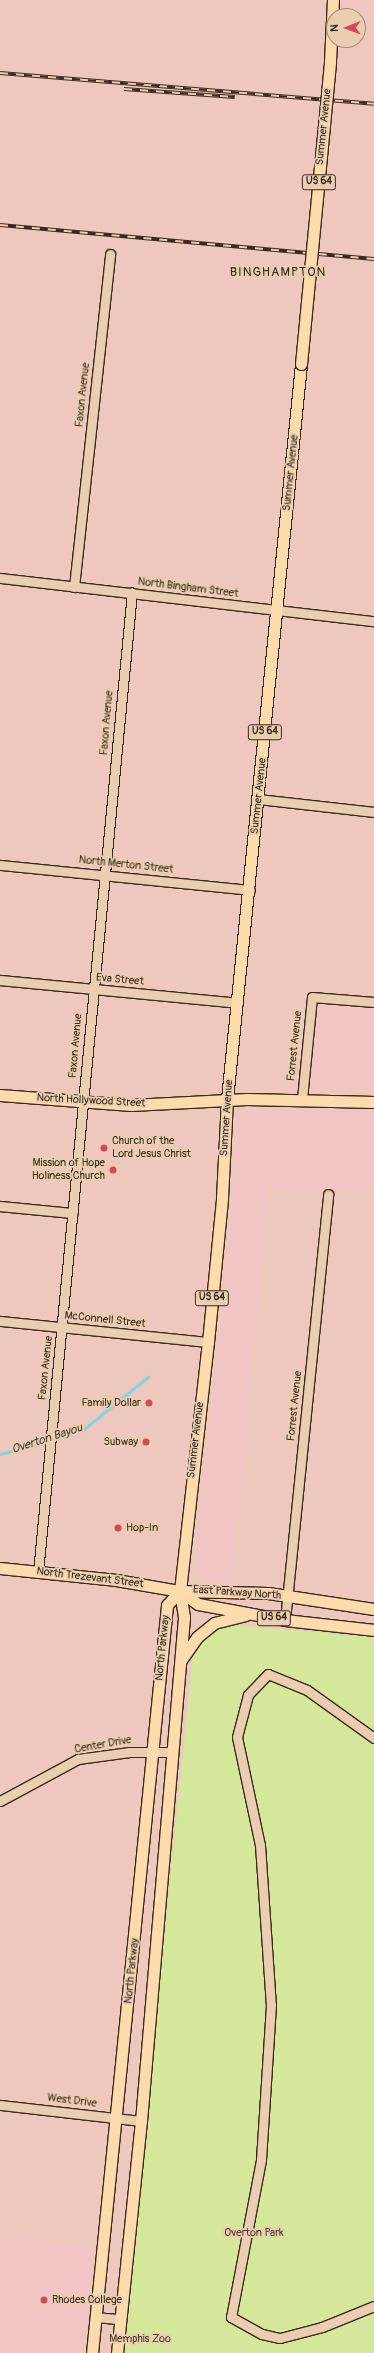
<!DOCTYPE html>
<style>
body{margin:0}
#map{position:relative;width:374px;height:2353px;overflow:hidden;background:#eec8bc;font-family:Pangolin,sans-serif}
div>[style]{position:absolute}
.built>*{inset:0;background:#f0c5c4}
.green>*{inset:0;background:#d4e79b}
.stream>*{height:2.5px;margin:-1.25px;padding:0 1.25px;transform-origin:1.25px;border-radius:1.25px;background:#84d3e0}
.roads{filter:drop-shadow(1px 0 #3b2a1e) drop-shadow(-1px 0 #3b2a1e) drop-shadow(0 1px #3b2a1e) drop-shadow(0 -1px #3b2a1e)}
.minor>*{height:9px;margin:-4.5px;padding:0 4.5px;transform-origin:4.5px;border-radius:4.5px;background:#ebcdb1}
.major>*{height:11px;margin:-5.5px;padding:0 5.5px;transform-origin:5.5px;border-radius:5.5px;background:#fddbac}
.rail>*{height:4px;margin-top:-2px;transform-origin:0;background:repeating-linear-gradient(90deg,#ebcdb1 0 8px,#3b2a1e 0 16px);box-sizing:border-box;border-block:1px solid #3b2a1e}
.bridges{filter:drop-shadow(1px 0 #3b2a1e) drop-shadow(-1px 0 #3b2a1e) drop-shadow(0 1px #3b2a1e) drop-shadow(0 -1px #3b2a1e)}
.major-bridge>*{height:11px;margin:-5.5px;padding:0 5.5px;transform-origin:5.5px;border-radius:5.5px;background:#fddbac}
.dots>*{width:11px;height:11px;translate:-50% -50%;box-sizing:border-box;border:2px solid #ebcdb1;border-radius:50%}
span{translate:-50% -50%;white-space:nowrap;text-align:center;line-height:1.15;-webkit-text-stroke:3.5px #ebcdb1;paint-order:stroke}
.shield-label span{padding:1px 3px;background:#ebcdb1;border:1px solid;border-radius:3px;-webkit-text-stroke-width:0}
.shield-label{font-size:10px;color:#3b2a1e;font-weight:700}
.street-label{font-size:11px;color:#3b2a1e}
.poi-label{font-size:11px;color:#3b2a1e}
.left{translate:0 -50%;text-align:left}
.right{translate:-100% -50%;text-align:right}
.park-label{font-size:11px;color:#4a3d2a}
.water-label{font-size:12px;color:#46433b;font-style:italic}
.quarter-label{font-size:13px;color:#3b2a1e;letter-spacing:1px}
.north{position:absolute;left:326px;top:8px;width:40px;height:40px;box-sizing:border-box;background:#ebcdb1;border:1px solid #a58c76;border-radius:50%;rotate:269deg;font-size:11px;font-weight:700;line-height:16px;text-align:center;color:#3b2a1e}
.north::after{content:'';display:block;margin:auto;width:14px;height:18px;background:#d1495b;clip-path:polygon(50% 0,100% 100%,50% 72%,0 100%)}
</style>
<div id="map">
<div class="built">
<i style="clip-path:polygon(320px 1004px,374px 1008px,374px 1092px,308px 1085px,316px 1011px)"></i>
<i style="clip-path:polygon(312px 1109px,374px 1109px,374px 1191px,331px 1188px,331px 1193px,269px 1188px,232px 1583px,211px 1581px,198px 1573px,196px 1562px,239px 1121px,247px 1114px,257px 1112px)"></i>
<i style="clip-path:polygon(0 2235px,94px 2247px,84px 2353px,0 2353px)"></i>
</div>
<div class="green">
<i style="clip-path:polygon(223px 1624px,374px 1637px,374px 2353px,122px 2353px,193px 1654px,200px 1638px)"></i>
</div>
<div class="stream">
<i style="left:53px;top:1440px;width:32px;rotate:-18deg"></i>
<i style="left:83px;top:1430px;width:84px;rotate:-39.2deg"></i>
<i style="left:0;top:1454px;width:50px;rotate:-15.2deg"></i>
</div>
<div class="roads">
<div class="minor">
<i style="left:0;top:578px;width:376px;rotate:6.6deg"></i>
<i style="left:74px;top:587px;width:335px;rotate:-83.8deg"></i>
<i style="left:258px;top:799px;width:117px;rotate:6.4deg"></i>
<i style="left:0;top:865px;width:251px;rotate:5.7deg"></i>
<i style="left:0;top:980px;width:239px;rotate:5.5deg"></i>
<i style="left:302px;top:1099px;width:102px;rotate:-84.4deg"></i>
<i style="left:312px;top:997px;width:62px;rotate:4.6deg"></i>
<i style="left:0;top:1206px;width:73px;rotate:5.5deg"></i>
<i style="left:0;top:1321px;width:209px;rotate:5.8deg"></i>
<i style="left:38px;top:1572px;width:984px;rotate:-84.52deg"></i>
<i style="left:285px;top:1620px;width:428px;rotate:-84.2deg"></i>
<i style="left:374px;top:1738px;width:82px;rotate:-144.4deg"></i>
<i style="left:307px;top:1690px;width:42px;rotate:-157.7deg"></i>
<i style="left:268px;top:1674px;width:29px;rotate:134deg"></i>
<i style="left:248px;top:1695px;width:43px;rotate:104.7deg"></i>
<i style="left:237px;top:1737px;width:110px;rotate:78deg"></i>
<i style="left:260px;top:1845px;width:160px;rotate:86.1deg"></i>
<i style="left:271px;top:2005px;width:155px;rotate:93.7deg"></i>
<i style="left:261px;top:2160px;width:160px;rotate:100.8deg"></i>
<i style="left:231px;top:2317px;width:35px;rotate:29deg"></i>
<i style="left:262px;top:2334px;width:18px;rotate:13deg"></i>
<i style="left:280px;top:2338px;width:43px;rotate:-14.7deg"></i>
<i style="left:322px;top:2327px;width:56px;rotate:-22deg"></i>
<i style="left:0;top:1801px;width:89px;rotate:-28.3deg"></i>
<i style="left:78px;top:1759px;width:52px;rotate:-7.7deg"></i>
<i style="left:130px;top:1752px;width:42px"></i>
<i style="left:0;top:2105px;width:142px;rotate:6.5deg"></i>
<i style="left:95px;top:2317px;width:25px;rotate:5deg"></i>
</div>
<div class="major">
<i style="left:0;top:1095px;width:131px;rotate:4.4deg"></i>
<i style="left:131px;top:1105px;width:116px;rotate:-3deg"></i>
<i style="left:247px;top:1099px;width:127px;rotate:1.4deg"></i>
<i style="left:0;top:1568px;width:117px;rotate:5.9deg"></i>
<i style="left:116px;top:1580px;width:65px;rotate:9.8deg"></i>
<i style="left:180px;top:1591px;width:88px;rotate:1.3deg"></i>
<i style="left:268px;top:1593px;width:107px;rotate:8.6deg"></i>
<i style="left:180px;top:1591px;width:22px;rotate:36deg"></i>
<i style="left:198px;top:1604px;width:88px;rotate:10.4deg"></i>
<i style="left:285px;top:1620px;width:90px;rotate:6.4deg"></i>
<i style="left:181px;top:1660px;width:28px;rotate:-55deg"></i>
<i style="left:197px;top:1637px;width:22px;rotate:-39deg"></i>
<i style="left:214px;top:1623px;width:33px;rotate:-14deg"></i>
<i style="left:92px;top:2353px;width:752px;rotate:-84.27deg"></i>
<i style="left:167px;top:1605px;width:19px;rotate:-47deg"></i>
<i style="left:117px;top:2353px;width:233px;rotate:-84.1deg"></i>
<i style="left:141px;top:2121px;width:506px;rotate:-85.12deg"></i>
<i style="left:184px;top:1617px;width:26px;rotate:-99deg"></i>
<i style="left:180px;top:1591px;width:251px;rotate:-83.6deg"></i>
<i style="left:208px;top:1342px;width:145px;rotate:-84.4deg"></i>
<i style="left:222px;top:1198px;width:99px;rotate:-87.1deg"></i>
<i style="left:227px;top:1099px;width:739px;rotate:-84.25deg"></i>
</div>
</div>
<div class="rail">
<i style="left:0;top:73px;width:375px;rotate:4.7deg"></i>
<i style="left:124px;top:89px;width:111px;rotate:4.1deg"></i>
<i style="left:0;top:225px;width:376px;rotate:5.2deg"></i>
</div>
<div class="bridges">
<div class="major-bridge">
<i style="left:301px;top:364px;width:304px;rotate:-84.5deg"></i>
<i style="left:330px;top:61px;width:61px;rotate:-87.2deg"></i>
</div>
</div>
<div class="dots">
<i style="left:104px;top:1148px;background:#d1495b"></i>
<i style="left:113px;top:1170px;background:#d1495b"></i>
<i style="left:149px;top:1403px;background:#d1495b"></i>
<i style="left:146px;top:1442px;background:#d1495b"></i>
<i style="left:118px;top:1528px;background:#d1495b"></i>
<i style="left:44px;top:2300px;background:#d1495b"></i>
</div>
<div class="shield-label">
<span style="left:319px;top:182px">US 64</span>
<span style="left:265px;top:732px">US 64</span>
<span style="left:212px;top:1298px">US 64</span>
<span style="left:274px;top:1618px">US 64</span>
</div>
<div class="street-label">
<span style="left:324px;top:127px;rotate:-84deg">Summer Avenue</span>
<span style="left:83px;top:395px;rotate:-84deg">Faxon Avenue</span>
<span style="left:291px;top:473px;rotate:-84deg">Summer Avenue</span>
<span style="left:188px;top:588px;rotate:7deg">North Bingham Street</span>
<span style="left:107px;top:723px;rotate:-85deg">Faxon Avenue</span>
<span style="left:259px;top:796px;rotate:-84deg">Summer Avenue</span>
<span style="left:126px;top:865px;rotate:6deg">North Merton Street</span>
<span style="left:120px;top:980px;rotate:5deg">Eva Street</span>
<span style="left:76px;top:1046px;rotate:-85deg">Faxon Avenue</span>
<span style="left:295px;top:1046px;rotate:-84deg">Forrest Avenue</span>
<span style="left:91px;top:1101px;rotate:3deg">North Hollywood Street</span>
<span style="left:227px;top:1118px;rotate:-86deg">Summer Avenue</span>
<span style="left:105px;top:1320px;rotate:6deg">McConnell Street</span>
<span style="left:46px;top:1368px;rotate:-84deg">Faxon Avenue</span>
<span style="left:295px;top:1406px;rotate:-84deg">Forrest Avenue</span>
<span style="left:196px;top:1440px;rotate:-83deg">Summer Avenue</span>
<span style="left:90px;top:1578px;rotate:7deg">North Trezevant Street</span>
<span style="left:237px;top:1593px;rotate:4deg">East Parkway North</span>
<span style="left:163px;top:1648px;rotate:-84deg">North Parkway</span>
<span style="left:103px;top:1745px;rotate:-10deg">Center Drive</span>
<span style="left:132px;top:1971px;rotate:-84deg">North Parkway</span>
<span style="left:72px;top:2101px;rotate:7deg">West Drive</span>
</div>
<div class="poi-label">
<span class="left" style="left:112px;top:1148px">Church of the<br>Lord Jesus Christ</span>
<span class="right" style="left:105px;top:1170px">Mission of Hope<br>Holiness Church</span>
<span class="right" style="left:141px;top:1403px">Family Dollar</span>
<span class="right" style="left:138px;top:1442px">Subway</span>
<span class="left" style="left:126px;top:1528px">Hop-In</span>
<span class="left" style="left:52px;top:2300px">Rhodes College</span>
</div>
<div class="park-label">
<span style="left:254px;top:2233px">Overton Park</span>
<span style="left:140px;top:2339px">Memphis Zoo</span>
</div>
<div class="water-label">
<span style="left:47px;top:1439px;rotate:-18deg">Overton Bayou</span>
</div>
<div class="quarter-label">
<span style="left:278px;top:272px">BINGHAMPTON</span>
</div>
<div class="north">N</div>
</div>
